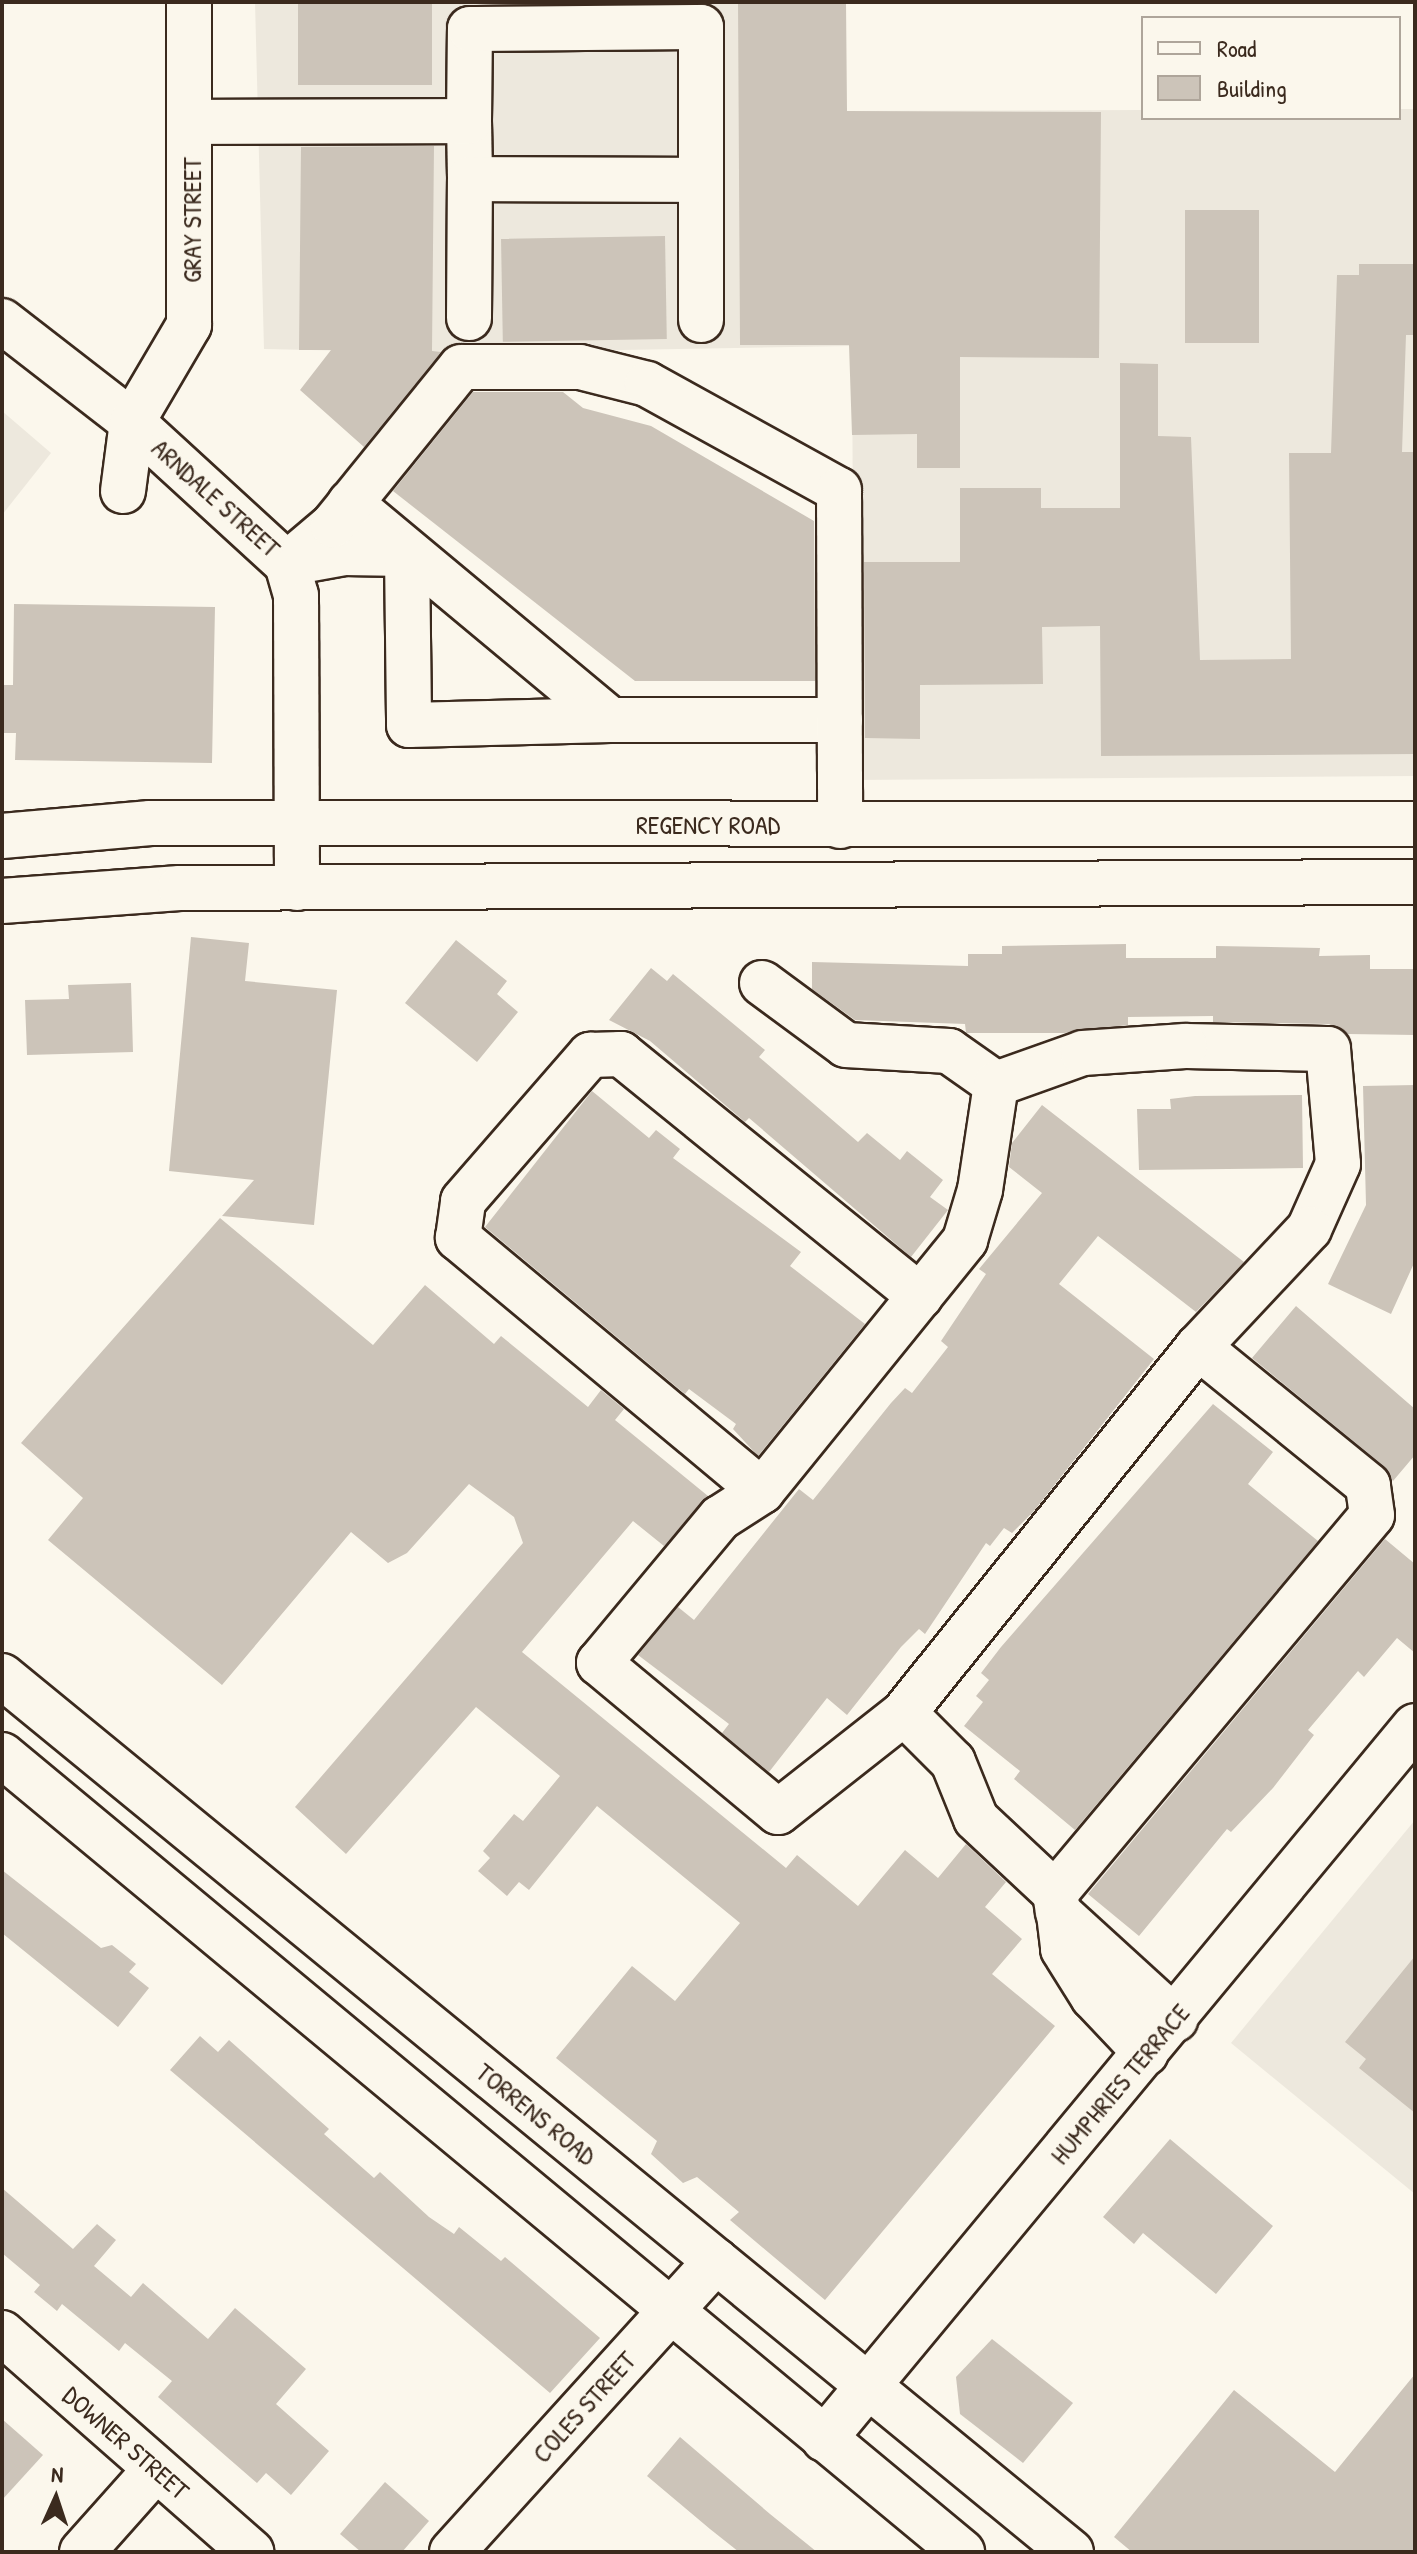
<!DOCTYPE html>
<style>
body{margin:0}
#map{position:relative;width:1417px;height:2554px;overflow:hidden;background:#fbf7ec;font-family:"Patrick Hand",sans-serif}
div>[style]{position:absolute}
.built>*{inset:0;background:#ede8dd}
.building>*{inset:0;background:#ccc4b9;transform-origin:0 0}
.roads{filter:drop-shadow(2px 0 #3b2a1e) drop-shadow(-2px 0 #3b2a1e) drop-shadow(0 2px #3b2a1e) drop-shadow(0 -2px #3b2a1e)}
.minor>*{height:44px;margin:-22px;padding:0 22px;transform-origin:22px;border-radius:22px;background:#fbf7ec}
.major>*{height:44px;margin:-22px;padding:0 22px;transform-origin:22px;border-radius:22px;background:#fbf7ec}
span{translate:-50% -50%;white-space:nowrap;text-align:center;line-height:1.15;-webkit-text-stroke:7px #fbf7ec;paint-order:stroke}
.street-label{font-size:26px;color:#3b2a1e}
.frame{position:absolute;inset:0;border:4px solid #3b2a1e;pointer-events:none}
.legend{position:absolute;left:1141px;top:16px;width:260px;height:104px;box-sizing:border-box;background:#fbf7ec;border:2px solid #aea59a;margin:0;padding:10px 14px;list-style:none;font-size:24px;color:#3b2a1e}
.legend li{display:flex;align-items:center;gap:16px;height:40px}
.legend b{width:40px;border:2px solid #aea59a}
.north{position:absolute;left:16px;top:2458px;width:80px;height:80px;-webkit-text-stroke:6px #fbf7ec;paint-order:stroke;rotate:3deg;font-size:22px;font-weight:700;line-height:32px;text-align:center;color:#3b2a1e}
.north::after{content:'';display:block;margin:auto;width:28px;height:36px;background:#3b2a1e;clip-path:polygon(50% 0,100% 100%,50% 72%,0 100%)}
</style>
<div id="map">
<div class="built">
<i style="clip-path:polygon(255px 2px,845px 2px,849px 346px,450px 353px,264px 349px)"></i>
<i style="clip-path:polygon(1399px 109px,1415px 109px,1415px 776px,854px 780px,851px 111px,1143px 110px,1143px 118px,1399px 118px)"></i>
<i style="clip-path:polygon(2px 411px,51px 453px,2px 515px)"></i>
<i style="clip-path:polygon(1415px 1820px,1415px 2194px,1231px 2043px)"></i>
</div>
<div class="building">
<i style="left:298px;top:2px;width:134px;height:83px"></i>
<i style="clip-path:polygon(738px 2px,846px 2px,847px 111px,1101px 112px,1099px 358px,960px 357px,960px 468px,917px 468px,917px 434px,852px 435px,849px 345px,740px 345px)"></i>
<i style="clip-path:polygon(434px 146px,432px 351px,441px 352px,364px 447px,300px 390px,331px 350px,299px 350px,301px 147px)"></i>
<i style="left:1185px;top:210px;width:74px;height:133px"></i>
<i style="left:665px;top:236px;width:103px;height:164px;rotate:89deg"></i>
<i style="clip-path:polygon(1359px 264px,1415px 264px,1415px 335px,1406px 335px,1402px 452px,1415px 452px,1415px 754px,1101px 756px,1100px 626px,1042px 627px,1043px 684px,920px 685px,920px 739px,865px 738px,864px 562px,960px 562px,960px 488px,1041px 488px,1041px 508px,1120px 508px,1120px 363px,1158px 364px,1158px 436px,1191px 437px,1200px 660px,1291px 659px,1289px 453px,1331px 453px,1337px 275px,1359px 275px)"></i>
<i style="clip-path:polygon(473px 392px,563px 392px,583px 408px,651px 426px,814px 521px,815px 681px,635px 681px,393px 491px)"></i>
<i style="clip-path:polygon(14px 604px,215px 607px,212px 763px,15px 760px,16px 733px,2px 733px,2px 685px,13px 685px)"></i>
<i style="clip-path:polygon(191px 937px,249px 943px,245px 981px,337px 990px,314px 1225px,222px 1216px,254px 1180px,169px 1171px)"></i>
<i style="clip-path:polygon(456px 940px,507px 981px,497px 994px,518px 1012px,477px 1062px,405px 1003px)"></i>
<i style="clip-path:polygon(1126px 944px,1126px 958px,1216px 958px,1216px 946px,1320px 948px,1319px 956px,1370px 955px,1370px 969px,1415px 969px,1415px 1035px,1348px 1034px,1329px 1024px,1213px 1022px,1213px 1016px,1128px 1017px,1128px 1025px,1064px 1033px,966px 1033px,965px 1024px,855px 1020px,812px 989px,812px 962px,968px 966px,968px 954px,1002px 954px,1002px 946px)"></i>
<i style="clip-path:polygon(651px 968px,667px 981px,673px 974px,765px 1050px,759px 1057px,858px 1142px,867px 1133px,900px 1160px,907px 1151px,943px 1180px,930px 1197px,948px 1210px,911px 1257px,749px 1118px,745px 1122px,650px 1041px,609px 1020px)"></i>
<i style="clip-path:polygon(131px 983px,133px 1052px,27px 1055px,25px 1000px,69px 999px,68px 985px)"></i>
<i style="clip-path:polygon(1415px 1085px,1415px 1261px,1391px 1314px,1328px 1284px,1366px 1205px,1363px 1086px)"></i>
<i style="clip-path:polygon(592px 1091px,649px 1138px,656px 1130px,680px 1149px,673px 1158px,801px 1252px,790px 1266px,865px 1324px,758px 1456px,733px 1429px,736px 1424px,689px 1389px,685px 1394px,485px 1227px)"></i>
<i style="clip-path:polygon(1302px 1095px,1303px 1168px,1139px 1170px,1137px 1109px,1171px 1109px,1170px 1099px,1195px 1096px)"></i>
<i style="clip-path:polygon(1042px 1105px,1244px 1262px,1196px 1312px,1098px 1236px,1059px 1284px,1154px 1359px,1034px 1511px,1012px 1533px,1004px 1528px,990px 1546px,986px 1543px,925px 1634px,919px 1629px,901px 1647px,847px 1715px,827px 1698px,769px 1772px,722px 1733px,729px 1724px,638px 1655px,678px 1607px,694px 1620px,799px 1489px,813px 1500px,891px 1403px,905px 1388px,912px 1393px,948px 1347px,941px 1341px,986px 1274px,979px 1269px,1042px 1193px,1009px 1167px,1012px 1143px)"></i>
<i style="clip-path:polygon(220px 1218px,373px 1345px,425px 1285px,494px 1344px,501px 1336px,588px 1407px,601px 1390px,624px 1409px,615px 1420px,708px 1496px,664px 1546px,633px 1521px,522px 1652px,786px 1868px,797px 1855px,858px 1906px,905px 1850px,938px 1878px,966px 1844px,1006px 1882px,985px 1907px,1022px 1939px,992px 1974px,1055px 2026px,825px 2300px,730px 2220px,739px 2212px,697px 2177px,683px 2183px,651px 2154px,657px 2141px,556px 2058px,632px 1966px,675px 2001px,740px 1923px,597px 1806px,529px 1890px,519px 1882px,507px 1896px,478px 1871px,490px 1858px,483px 1851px,514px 1814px,523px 1821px,560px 1776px,476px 1707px,346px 1854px,295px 1807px,523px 1543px,514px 1517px,469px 1484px,407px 1553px,388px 1563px,351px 1532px,222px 1685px,48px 1540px,83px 1498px,21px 1443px)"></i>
<i style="clip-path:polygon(1296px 1306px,1415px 1409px,1415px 1455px,1393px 1481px,1384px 1466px,1252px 1358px)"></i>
<i style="clip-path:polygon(1213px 1404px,1273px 1452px,1248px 1484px,1318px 1541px,1075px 1830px,1014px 1779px,1020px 1771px,964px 1726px,983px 1702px,976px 1696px,989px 1680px,981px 1673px,1001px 1647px)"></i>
<i style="clip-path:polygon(1385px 1539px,1415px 1564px,1415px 1653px,1397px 1638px,1364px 1677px,1358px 1671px,1308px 1730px,1314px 1735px,1273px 1788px,1231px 1832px,1227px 1829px,1139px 1936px,1088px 1894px)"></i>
<i style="clip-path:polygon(2px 1870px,101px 1948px,112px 1945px,136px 1964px,129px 1972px,149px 1988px,118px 2027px,2px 1933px)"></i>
<i style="clip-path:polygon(1415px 1956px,1415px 2113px,1359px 2068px,1366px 2059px,1345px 2042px)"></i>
<i style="clip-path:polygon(200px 2036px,218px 2052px,229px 2040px,329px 2129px,324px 2134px,374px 2178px,380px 2172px,429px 2217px,454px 2234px,459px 2227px,501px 2261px,505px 2257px,600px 2338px,550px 2393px,170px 2070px)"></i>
<i style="clip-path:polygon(1170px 2139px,1273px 2226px,1216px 2294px,1143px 2233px,1134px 2244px,1103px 2217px)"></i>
<i style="clip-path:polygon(2px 2188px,73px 2249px,97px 2224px,116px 2240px,94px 2266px,131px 2297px,143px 2283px,208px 2339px,235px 2308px,306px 2369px,276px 2404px,329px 2451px,291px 2495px,266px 2473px,257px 2483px,158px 2397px,172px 2381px,125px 2343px,119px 2351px,62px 2304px,57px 2311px,34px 2292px,40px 2285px,2px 2253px)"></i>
<i style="clip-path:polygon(992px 2339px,1073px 2403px,1023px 2463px,960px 2414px,956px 2377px)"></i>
<i style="clip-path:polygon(1415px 2374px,1415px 2552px,1132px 2552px,1114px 2537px,1234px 2390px,1335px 2472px)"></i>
<i style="clip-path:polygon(2px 2419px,43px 2455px,2px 2500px)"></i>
<i style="clip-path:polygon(680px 2437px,770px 2514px,817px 2552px,739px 2552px,710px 2529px,647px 2476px)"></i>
<i style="clip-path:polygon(385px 2482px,429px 2521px,402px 2552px,361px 2552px,340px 2534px)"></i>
</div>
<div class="roads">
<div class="minor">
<i style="left:469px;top:121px;width:58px;rotate:89deg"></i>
<i style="left:470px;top:179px;width:230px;rotate:0.2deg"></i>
<i style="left:191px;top:122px;width:278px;rotate:-0.2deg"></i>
<i style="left:469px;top:121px;width:92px;rotate:-89.4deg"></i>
<i style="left:470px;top:29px;width:231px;rotate:-0.5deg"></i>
<i style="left:701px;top:27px;width:293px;rotate:90deg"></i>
<i style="left:469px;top:318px;width:139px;rotate:-89.6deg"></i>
<i style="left:2px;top:321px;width:165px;rotate:37.8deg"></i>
<i style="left:132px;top:422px;width:210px;rotate:42.5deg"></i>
<i style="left:287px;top:564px;width:32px;rotate:74deg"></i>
<i style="left:296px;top:595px;width:293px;rotate:89.8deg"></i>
<i style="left:123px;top:491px;width:70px;rotate:-82.6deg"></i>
<i style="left:132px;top:422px;width:113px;rotate:-59.6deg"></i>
<i style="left:189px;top:325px;width:323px;rotate:-90deg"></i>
<i style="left:350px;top:503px;width:339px;rotate:39.8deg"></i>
<i style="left:610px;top:720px;width:230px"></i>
<i style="left:289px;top:563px;width:56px;rotate:-10.3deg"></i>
<i style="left:344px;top:553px;width:63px;rotate:0.9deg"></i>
<i style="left:407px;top:554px;width:171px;rotate:89.3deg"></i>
<i style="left:409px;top:725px;width:201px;rotate:-1.4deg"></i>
<i style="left:287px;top:564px;width:60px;rotate:-40.3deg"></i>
<i style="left:333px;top:525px;width:203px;rotate:-51deg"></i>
<i style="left:461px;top:367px;width:119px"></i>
<i style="left:580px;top:367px;width:69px;rotate:14.2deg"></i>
<i style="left:647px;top:384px;width:219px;rotate:28.9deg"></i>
<i style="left:839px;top:490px;width:336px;rotate:89.8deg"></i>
<i style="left:762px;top:983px;width:104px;rotate:36.4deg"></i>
<i style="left:846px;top:1045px;width:103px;rotate:3.3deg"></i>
<i style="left:949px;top:1051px;width:57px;rotate:35.1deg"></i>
<i style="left:1185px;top:1046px;width:143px;rotate:1.2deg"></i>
<i style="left:1328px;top:1049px;width:115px;rotate:85deg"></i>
<i style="left:1338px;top:1164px;width:71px;rotate:114deg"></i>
<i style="left:1309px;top:1229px;width:162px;rotate:133.2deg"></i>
<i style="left:1198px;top:1347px;width:469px;rotate:128.8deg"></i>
<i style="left:904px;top:1713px;width:160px;rotate:141.8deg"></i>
<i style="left:778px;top:1812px;width:233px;rotate:-140.2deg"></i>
<i style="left:599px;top:1663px;width:189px;rotate:-50.2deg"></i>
<i style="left:720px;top:1518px;width:50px;rotate:-32.7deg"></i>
<i style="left:762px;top:1491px;width:323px;rotate:-51deg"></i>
<i style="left:965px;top:1240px;width:52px;rotate:-73.3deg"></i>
<i style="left:980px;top:1190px;width:107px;rotate:-81.4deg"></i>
<i style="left:996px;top:1084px;width:92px;rotate:-19.6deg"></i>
<i style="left:1083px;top:1053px;width:102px;rotate:-3.9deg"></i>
<i style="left:762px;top:1491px;width:396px;rotate:-140.2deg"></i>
<i style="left:458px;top:1238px;width:37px;rotate:-82deg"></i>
<i style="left:463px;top:1201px;width:194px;rotate:-49deg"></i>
<i style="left:590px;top:1055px;width:31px;rotate:-2deg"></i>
<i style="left:621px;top:1054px;width:385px;rotate:39deg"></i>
<i style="left:904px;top:1713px;width:69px;rotate:45deg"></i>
<i style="left:953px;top:1762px;width:61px;rotate:68deg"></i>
<i style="left:976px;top:1819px;width:108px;rotate:43.1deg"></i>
<i style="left:1055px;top:1893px;width:19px;rotate:81deg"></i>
<i style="left:1058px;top:1912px;width:159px;rotate:42.4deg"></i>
<i style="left:1055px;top:1893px;width:493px;rotate:-50deg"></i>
<i style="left:1372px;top:1515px;width:30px;rotate:-98deg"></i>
<i style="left:1368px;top:1485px;width:219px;rotate:-140.9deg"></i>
<i style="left:1059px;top:1914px;width:35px;rotate:83deg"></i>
<i style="left:1063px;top:1949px;width:57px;rotate:58deg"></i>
<i style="left:1093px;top:1997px;width:77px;rotate:46.6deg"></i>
<i style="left:2px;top:2333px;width:332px;rotate:41.3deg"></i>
<i style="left:824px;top:2439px;width:926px;rotate:-50.34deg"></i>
<i style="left:82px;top:2552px;width:111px;rotate:-48.3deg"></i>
<i style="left:452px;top:2552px;width:393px;rotate:-47.8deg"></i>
</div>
<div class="major">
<i style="left:2px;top:836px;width:149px;rotate:-5deg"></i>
<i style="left:150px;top:823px;width:1265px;rotate:0.05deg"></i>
<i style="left:2px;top:901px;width:178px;rotate:-4.2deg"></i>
<i style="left:180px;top:888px;width:1235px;rotate:-0.28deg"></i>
<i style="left:2px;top:1676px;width:1382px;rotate:39.33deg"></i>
<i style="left:2px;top:1755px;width:1248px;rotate:39.7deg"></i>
</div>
</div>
<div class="street-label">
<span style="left:192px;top:220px;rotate:-90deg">GRAY STREET</span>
<span style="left:216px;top:498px;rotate:42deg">ARNDALE STREET</span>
<span style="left:708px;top:825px">REGENCY ROAD</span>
<span style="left:1120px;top:2084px;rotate:-50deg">HUMPHRIES TERRACE</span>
<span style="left:536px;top:2114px;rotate:39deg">TORRENS ROAD</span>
<span style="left:584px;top:2407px;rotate:-48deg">COLES STREET</span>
<span style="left:126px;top:2443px;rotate:41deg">DOWNER STREET</span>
</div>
<div class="frame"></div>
<ul class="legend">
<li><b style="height:10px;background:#fbf7ec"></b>Road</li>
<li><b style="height:22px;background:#ccc4b9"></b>Building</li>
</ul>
<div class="north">N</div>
</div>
